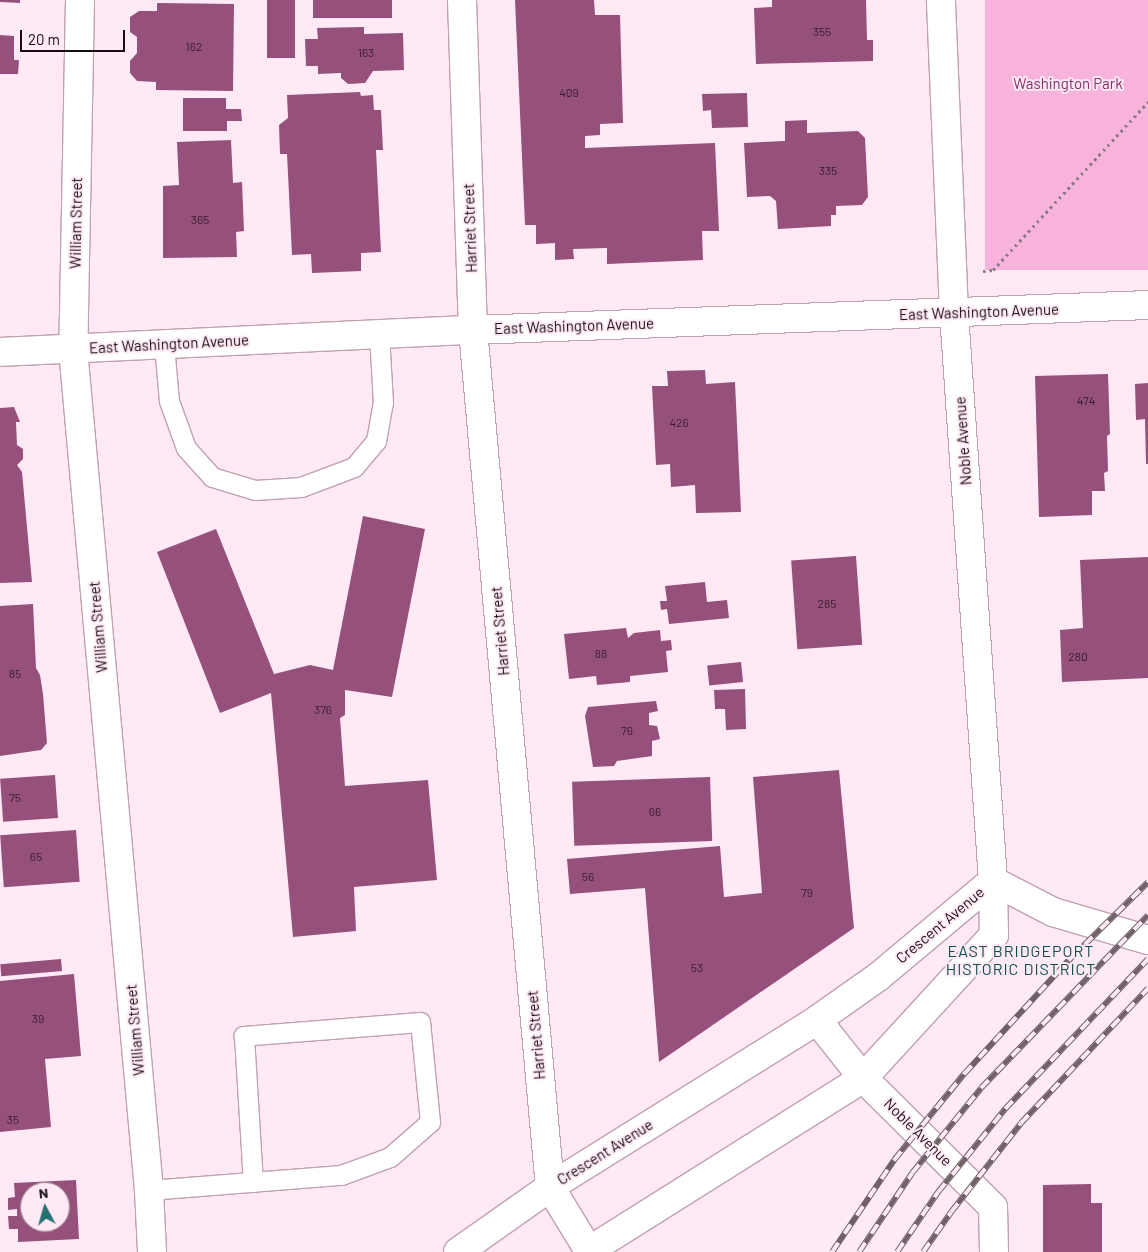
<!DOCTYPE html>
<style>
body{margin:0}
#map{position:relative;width:1148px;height:1252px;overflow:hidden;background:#fee9f5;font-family:Barlow,sans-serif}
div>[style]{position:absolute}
.green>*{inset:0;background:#f8b3dc;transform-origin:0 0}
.building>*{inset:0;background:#96507c;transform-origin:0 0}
.path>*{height:3px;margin-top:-1.5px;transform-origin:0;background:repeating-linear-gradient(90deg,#897a82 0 2.5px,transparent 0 6.5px)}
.roads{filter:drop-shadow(1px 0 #c1a0b3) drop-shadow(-1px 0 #c1a0b3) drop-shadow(0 1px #c1a0b3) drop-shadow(0 -1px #c1a0b3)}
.service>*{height:19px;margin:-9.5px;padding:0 9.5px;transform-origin:9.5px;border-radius:9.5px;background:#fff}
.minor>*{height:28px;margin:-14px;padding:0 14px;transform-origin:14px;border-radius:14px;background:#fff}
.tertiary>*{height:28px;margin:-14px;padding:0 14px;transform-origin:14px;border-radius:14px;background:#fff}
.secondary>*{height:28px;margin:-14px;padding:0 14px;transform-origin:14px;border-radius:14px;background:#fff}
.rail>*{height:5.5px;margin-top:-2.75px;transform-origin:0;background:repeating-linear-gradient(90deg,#fee9f5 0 11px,#706169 0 22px);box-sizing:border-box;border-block:1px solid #706169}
span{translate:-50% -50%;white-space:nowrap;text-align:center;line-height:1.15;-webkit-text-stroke:4px #fee9f5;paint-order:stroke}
.number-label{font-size:12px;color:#371d2c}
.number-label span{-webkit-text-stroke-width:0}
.park-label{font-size:15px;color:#872e6a}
.street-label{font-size:15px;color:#170c12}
.neighbourhood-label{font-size:16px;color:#104e4d;letter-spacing:1px}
.north{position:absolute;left:20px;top:1182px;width:50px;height:50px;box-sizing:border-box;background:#fee9f5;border:1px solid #a2919a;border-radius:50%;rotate:354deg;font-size:14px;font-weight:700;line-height:20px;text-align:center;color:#170c12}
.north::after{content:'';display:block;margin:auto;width:18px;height:22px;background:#26716f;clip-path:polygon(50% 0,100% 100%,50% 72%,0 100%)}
.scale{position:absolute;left:20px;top:30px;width:105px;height:22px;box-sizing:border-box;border:2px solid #170c12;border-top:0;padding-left:6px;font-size:15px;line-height:18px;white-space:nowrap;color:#170c12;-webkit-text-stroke:4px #fee9f5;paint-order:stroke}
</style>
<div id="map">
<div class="green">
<i style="left:985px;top:0;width:163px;height:270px"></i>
</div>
<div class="building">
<i style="clip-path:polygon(0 0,20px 0,20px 3px,0 2px)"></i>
<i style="left:267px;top:0;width:28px;height:58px"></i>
<i style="left:313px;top:0;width:79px;height:18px"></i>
<i style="clip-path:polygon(515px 0,594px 0,595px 15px,620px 15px,623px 123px,600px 124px,600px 135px,585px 136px,585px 148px,715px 143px,719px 231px,702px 231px,703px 260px,607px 264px,607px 248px,573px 249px,574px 259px,555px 260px,555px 243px,536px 244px,536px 225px,525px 225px)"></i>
<i style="clip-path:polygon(772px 0,866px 0,867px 40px,873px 40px,873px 61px,756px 64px,754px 8px,772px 7px)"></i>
<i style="clip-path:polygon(157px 3px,234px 4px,233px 91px,156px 90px,156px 82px,137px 81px,130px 73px,130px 61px,137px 53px,137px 37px,130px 32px,130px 17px,139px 11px,157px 11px)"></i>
<i style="clip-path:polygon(364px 27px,364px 34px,403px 33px,404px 70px,373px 71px,365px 83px,348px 84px,341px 78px,341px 73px,318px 74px,318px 66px,306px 66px,305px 39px,318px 39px,317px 28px)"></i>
<i style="clip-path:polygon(0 35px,14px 36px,14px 60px,19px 60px,18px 74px,0 74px)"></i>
<i style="clip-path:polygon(360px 92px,361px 96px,373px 95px,374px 110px,381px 110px,383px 150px,376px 150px,381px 252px,361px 253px,361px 271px,312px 273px,311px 254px,292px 255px,287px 154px,280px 154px,279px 125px,288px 118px,287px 95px)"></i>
<i style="clip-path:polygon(747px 93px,748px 127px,712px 128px,711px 110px,703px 111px,702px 94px)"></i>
<i style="clip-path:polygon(183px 98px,226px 98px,226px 109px,241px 109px,242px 121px,227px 121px,227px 131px,183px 131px)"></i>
<i style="clip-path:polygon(807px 120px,807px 133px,858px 131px,865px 138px,868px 197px,862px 205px,836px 206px,836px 215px,831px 215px,831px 226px,778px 229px,776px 201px,770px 196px,747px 197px,744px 143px,785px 141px,785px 121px)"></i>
<i style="clip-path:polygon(231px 140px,233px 183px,242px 182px,244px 231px,236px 232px,237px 257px,163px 258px,163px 186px,179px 185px,177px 142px)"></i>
<i style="clip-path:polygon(705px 370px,706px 384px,735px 382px,741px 512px,696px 513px,695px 485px,671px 487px,670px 464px,656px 465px,652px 386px,668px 386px,667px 371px)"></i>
<i style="clip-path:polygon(1108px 374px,1110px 434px,1107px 436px,1108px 471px,1104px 473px,1105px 491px,1092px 491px,1092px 515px,1039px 517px,1035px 376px)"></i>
<i style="clip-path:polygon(1148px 383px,1148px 464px,1146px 464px,1145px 419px,1136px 420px,1135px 384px)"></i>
<i style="clip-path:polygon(14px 407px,20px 422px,16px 422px,17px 445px,23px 449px,23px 459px,17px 465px,22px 472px,32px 582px,0 583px,0 408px)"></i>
<i style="clip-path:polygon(363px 516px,425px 529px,392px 697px,345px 690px,345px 715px,340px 718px,345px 786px,428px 780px,437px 880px,354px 887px,356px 931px,293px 937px,271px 693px,220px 713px,157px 552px,216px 529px,274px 674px,310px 665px,333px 670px)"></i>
<i style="left:856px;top:556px;width:89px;height:65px;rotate:86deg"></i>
<i style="clip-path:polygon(1148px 557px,1148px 678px,1062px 682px,1060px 630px,1083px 628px,1080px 560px)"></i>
<i style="clip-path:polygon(705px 582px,707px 602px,727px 600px,729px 618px,669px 624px,667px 609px,661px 610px,660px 601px,667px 601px,665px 586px)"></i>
<i style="clip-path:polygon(33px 604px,36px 668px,40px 675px,43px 694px,47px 743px,41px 750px,0 756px,0 606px)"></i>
<i style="clip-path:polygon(626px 628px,628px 638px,634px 633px,660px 630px,661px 641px,671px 640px,672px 650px,666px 651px,668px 672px,630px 676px,630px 682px,597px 685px,596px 676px,569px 679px,564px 634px)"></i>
<i style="left:741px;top:662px;width:20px;height:34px;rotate:84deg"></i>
<i style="clip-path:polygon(745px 689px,746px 729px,726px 730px,725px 709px,715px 709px,714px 690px)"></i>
<i style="clip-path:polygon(656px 701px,658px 711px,649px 713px,649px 725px,657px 726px,660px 739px,652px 741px,652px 756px,617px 761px,614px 766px,593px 767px,585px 716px,588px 707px)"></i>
<i style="clip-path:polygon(839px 770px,854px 928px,659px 1062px,645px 888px,570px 894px,567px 859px,720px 846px,724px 897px,762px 893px,753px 777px)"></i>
<i style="left:55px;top:775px;width:43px;height:55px;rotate:86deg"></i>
<i style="left:710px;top:777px;width:64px;height:138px;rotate:88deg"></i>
<i style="left:76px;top:830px;width:52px;height:76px;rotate:86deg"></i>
<i style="left:61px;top:959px;width:12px;height:61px;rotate:85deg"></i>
<i style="clip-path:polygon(74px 974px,81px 1056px,45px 1059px,51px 1127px,0 1132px,0 981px)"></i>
<i style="clip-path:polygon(evenodd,76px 1180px,79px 1239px,18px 1242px,18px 1229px,9px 1229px,8px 1216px,17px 1216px,17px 1209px,8px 1210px,8px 1198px,15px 1197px,14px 1183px,76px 1180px,30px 1192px,60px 1192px,60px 1222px,30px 1222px,30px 1192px)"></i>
<i style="clip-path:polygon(1091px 1184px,1091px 1203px,1102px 1203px,1102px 1252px,1043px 1252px,1043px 1185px)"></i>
</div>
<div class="path">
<i style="left:983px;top:271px;width:10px;rotate:-6deg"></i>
<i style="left:993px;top:270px;width:229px;rotate:-47.3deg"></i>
</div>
<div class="roads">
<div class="service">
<i style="left:164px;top:345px;width:56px;rotate:84.9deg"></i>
<i style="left:169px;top:401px;width:50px;rotate:70.1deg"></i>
<i style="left:186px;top:448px;width:39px;rotate:48deg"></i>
<i style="left:212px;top:477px;width:45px;rotate:16.8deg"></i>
<i style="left:255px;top:490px;width:46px;rotate:-3.7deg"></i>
<i style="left:301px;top:487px;width:57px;rotate:-20.7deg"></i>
<i style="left:354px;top:467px;width:34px;rotate:-50deg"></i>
<i style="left:376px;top:441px;width:39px;rotate:-80deg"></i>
<i style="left:383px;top:403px;width:69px;rotate:-93.3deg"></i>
<i style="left:149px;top:1190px;width:193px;rotate:-4.5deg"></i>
<i style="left:341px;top:1175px;width:52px;rotate:-20.2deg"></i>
<i style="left:390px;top:1157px;width:53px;rotate:-41.2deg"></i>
<i style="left:430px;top:1122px;width:100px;rotate:-95.7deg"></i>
<i style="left:420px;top:1022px;width:177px;rotate:175.5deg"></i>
<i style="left:244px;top:1036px;width:146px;rotate:86.5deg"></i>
</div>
<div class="minor">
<i style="left:80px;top:0;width:349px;rotate:91.1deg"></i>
<i style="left:73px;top:349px;width:844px;rotate:84.84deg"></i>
<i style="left:149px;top:1190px;width:62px;rotate:87.2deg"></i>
<i style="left:462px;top:0;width:330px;rotate:88.1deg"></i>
<i style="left:473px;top:330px;width:860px;rotate:84.87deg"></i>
<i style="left:550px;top:1187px;width:75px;rotate:58.6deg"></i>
<i style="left:817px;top:1020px;width:74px;rotate:51.6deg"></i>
<i style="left:863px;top:1078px;width:183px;rotate:44.8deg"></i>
<i style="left:993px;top:1207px;width:45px;rotate:88.7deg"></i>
</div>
<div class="tertiary">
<i style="left:993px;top:881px;width:68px;rotate:27.3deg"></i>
<i style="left:1053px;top:912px;width:99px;rotate:16.4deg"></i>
</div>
<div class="secondary">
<i style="left:0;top:352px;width:474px;rotate:-2.7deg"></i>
<i style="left:473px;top:330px;width:675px;rotate:-2.12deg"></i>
<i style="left:458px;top:1252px;width:113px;rotate:-35.2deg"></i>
<i style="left:550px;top:1187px;width:315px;rotate:-32deg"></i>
<i style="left:817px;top:1020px;width:75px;rotate:-35.2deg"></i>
<i style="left:878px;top:977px;width:150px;rotate:-39.9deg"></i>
<i style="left:587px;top:1252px;width:326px;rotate:-32.2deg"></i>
<i style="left:863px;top:1078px;width:194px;rotate:-47.5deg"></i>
<i style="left:994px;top:935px;width:54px;rotate:-91.1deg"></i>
<i style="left:993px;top:881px;width:569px;rotate:-93.93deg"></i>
<i style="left:954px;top:313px;width:313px;rotate:-92.4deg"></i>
</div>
</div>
<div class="rail">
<i style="left:832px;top:1252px;width:111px;rotate:-56deg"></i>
<i style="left:894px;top:1160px;width:111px;rotate:-50.9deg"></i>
<i style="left:964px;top:1074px;width:155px;rotate:-47.4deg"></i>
<i style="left:1069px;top:960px;width:111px;rotate:-44.6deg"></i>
<i style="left:859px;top:1252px;width:95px;rotate:-56.1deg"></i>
<i style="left:912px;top:1173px;width:109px;rotate:-50.9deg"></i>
<i style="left:981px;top:1088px;width:240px;rotate:-46deg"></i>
<i style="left:897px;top:1252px;width:73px;rotate:-55.7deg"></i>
<i style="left:938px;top:1192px;width:107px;rotate:-51.1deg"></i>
<i style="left:1005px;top:1109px;width:207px;rotate:-46.4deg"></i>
<i style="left:923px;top:1252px;width:49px;rotate:-55deg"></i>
<i style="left:951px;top:1212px;width:113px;rotate:-51.8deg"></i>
<i style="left:1021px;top:1123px;width:185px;rotate:-46.7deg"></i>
</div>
<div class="number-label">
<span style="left:822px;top:32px">355</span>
<span style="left:194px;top:47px">162</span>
<span style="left:366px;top:53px">163</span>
<span style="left:569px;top:93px">409</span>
<span style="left:828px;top:171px">335</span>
<span style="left:200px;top:220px">365</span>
<span style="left:1086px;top:401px">474</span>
<span style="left:679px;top:423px">426</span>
<span style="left:827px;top:604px">285</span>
<span style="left:601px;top:654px">88</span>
<span style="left:1078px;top:657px">280</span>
<span style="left:15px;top:674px">85</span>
<span style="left:323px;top:710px">376</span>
<span style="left:627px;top:731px">76</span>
<span style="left:15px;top:798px">75</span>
<span style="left:655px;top:812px">66</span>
<span style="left:36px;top:857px">65</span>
<span style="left:588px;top:877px">56</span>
<span style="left:807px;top:893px">79</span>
<span style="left:697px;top:968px">53</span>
<span style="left:38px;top:1019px">39</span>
<span style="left:13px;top:1120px">35</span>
</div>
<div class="park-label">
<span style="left:1068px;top:84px">Washington Park</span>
</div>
<div class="street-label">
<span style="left:76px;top:223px;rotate:-89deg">William Street</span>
<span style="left:470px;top:228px;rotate:-92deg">Harriet Street</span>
<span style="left:979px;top:312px;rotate:-2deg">East Washington Avenue</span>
<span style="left:574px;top:326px;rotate:-2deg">East Washington Avenue</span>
<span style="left:169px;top:344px;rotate:-3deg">East Washington Avenue</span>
<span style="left:963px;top:441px;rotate:-94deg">Noble Avenue</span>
<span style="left:98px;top:627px;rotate:-95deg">William Street</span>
<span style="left:500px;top:631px;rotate:-95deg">Harriet Street</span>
<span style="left:940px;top:925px;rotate:-40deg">Crescent Avenue</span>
<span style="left:135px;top:1030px;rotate:-95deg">William Street</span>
<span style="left:536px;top:1035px;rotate:-95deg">Harriet Street</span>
<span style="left:918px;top:1132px;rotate:45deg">Noble Avenue</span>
<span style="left:605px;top:1152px;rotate:-32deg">Crescent Avenue</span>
</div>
<div class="neighbourhood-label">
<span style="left:1021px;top:960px">EAST BRIDGEPORT<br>HISTORIC DISTRICT</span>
</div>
<div class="north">N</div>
<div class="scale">20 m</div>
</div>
